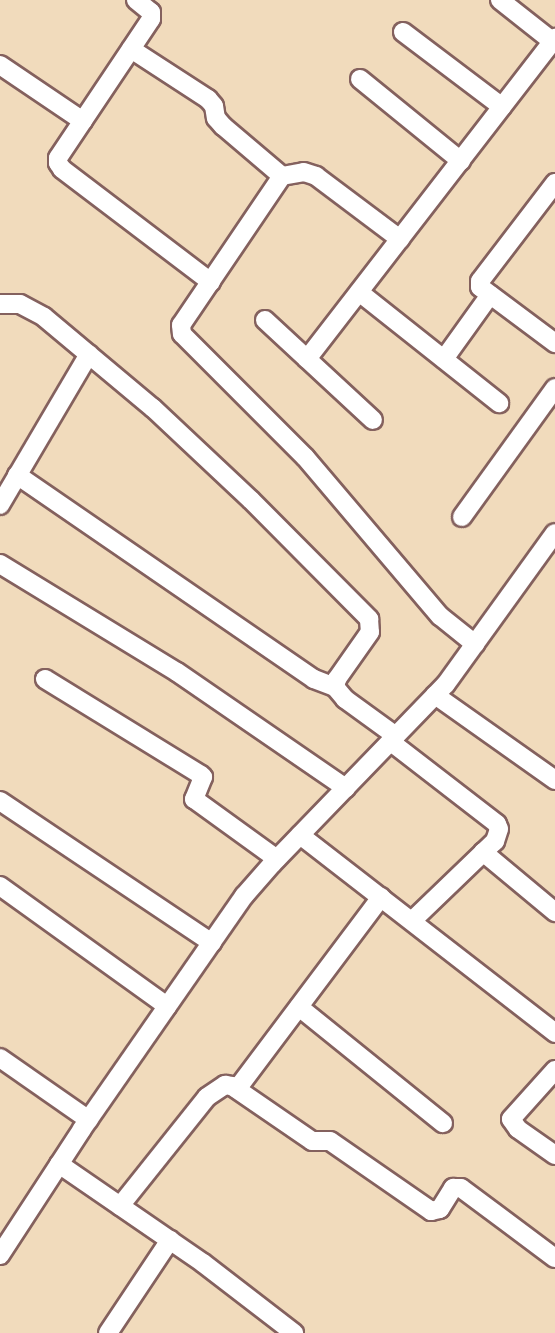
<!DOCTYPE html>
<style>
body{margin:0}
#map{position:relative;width:555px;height:1333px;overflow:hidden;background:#f1dbbc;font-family:"Playpen Sans",sans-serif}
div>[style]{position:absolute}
.roads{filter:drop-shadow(2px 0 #84615e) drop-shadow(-2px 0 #84615e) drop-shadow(0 2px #84615e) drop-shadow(0 -2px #84615e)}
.minor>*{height:18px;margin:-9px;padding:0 9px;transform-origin:9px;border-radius:9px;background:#fff}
span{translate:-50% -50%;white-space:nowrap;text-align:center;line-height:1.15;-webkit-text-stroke:4.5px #f7f3e8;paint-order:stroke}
</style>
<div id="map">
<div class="roads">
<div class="minor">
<i style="left:136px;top:0;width:19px;rotate:39deg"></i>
<i style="left:151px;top:12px;width:7px;rotate:90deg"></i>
<i style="left:151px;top:19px;width:167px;rotate:123.8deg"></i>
<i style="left:58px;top:158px;width:5px;rotate:90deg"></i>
<i style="left:58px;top:163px;width:7px;rotate:56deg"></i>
<i style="left:62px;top:169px;width:187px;rotate:37.2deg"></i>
<i style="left:500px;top:0;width:66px;rotate:38.3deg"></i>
<i style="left:403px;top:32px;width:124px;rotate:37.1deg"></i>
<i style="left:131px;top:49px;width:92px;rotate:33deg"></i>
<i style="left:208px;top:99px;width:9px;rotate:49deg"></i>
<i style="left:214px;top:106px;width:12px;rotate:81deg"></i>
<i style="left:216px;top:118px;width:11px;rotate:49deg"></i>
<i style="left:223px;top:126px;width:77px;rotate:40.3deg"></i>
<i style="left:282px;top:176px;width:180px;rotate:124.1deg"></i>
<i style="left:181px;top:325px;width:9px;rotate:84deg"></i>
<i style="left:182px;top:334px;width:174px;rotate:45deg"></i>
<i style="left:305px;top:457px;width:209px;rotate:49.7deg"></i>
<i style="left:440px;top:616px;width:45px;rotate:38.7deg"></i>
<i style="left:0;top:65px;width:100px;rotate:34deg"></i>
<i style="left:360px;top:79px;width:130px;rotate:39.1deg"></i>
<i style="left:282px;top:176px;width:22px;rotate:-10deg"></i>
<i style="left:304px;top:172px;width:13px;rotate:18deg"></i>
<i style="left:316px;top:176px;width:105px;rotate:36.9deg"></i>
<i style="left:555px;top:183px;width:123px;rotate:127.4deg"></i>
<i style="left:480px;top:281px;width:6px;rotate:90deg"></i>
<i style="left:480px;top:287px;width:94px;rotate:36.7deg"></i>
<i style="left:359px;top:292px;width:179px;rotate:38.4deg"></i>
<i style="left:0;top:304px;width:20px"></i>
<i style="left:20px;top:304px;width:27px;rotate:28deg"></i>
<i style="left:44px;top:317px;width:142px;rotate:39.9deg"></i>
<i style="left:153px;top:408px;width:134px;rotate:43.2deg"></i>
<i style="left:251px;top:500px;width:168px;rotate:45.2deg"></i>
<i style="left:369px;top:619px;width:13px;rotate:86deg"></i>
<i style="left:370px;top:632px;width:57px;rotate:125.1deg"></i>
<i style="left:337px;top:679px;width:8px;rotate:104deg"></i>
<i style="left:335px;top:687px;width:16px;rotate:50deg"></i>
<i style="left:345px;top:699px;width:63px;rotate:36deg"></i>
<i style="left:265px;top:320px;width:147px;rotate:42.8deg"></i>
<i style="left:307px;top:359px;width:406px;rotate:-52.3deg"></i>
<i style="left:444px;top:359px;width:79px;rotate:-54.3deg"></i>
<i style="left:17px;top:475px;width:360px;rotate:34.5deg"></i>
<i style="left:314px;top:679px;width:22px;rotate:21deg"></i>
<i style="left:0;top:505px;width:175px;rotate:-59.5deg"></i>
<i style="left:462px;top:517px;width:159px;rotate:-54.2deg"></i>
<i style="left:0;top:564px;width:207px;rotate:31.4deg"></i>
<i style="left:177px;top:672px;width:205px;rotate:34.5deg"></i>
<i style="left:45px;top:679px;width:183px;rotate:31.6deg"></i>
<i style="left:201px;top:775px;width:3px;rotate:45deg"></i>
<i style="left:203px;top:777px;width:24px;rotate:112deg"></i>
<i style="left:194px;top:799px;width:102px;rotate:35.9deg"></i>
<i style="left:435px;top:695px;width:147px;rotate:35.3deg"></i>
<i style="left:391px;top:742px;width:134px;rotate:37.7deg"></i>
<i style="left:497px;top:824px;width:5px;rotate:68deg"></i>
<i style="left:499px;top:829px;width:13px;rotate:108deg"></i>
<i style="left:495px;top:841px;width:115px;rotate:136.1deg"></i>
<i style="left:0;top:801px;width:255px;rotate:33.8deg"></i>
<i style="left:300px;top:835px;width:323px;rotate:37.8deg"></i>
<i style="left:483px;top:852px;width:94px;rotate:39.8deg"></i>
<i style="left:0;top:886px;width:206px;rotate:35.7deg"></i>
<i style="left:299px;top:1007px;width:185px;rotate:38.9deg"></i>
<i style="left:0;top:1058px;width:108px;rotate:34.9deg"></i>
<i style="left:555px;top:1070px;width:66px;rotate:131.9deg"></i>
<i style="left:511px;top:1119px;width:12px;rotate:55deg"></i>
<i style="left:518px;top:1129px;width:45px;rotate:35.1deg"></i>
<i style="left:237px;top:1089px;width:240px;rotate:-53.1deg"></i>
<i style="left:59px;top:1164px;width:175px;rotate:34.5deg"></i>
<i style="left:203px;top:1263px;width:115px;rotate:37.6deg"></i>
<i style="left:120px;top:1206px;width:139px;rotate:-51.4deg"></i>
<i style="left:207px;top:1097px;width:22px;rotate:-34deg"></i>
<i style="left:225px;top:1085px;width:7px;rotate:8deg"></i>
<i style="left:232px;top:1086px;width:97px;rotate:34.5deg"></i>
<i style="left:312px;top:1141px;width:18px"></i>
<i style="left:330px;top:1141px;width:123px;rotate:34.7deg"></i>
<i style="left:431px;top:1211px;width:9px;rotate:-13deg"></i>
<i style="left:440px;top:1209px;width:25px;rotate:-58deg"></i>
<i style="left:453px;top:1188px;width:8px"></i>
<i style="left:461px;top:1188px;width:117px;rotate:36.7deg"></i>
<i style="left:0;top:1255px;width:150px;rotate:-56.9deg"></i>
<i style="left:82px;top:1129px;width:284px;rotate:-55.2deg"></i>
<i style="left:244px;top:896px;width:43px;rotate:-48.8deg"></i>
<i style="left:272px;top:864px;width:250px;rotate:-46deg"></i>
<i style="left:446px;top:684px;width:186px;rotate:-54.2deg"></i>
<i style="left:108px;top:1333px;width:112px;rotate:-56.3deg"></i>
</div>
</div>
</div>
